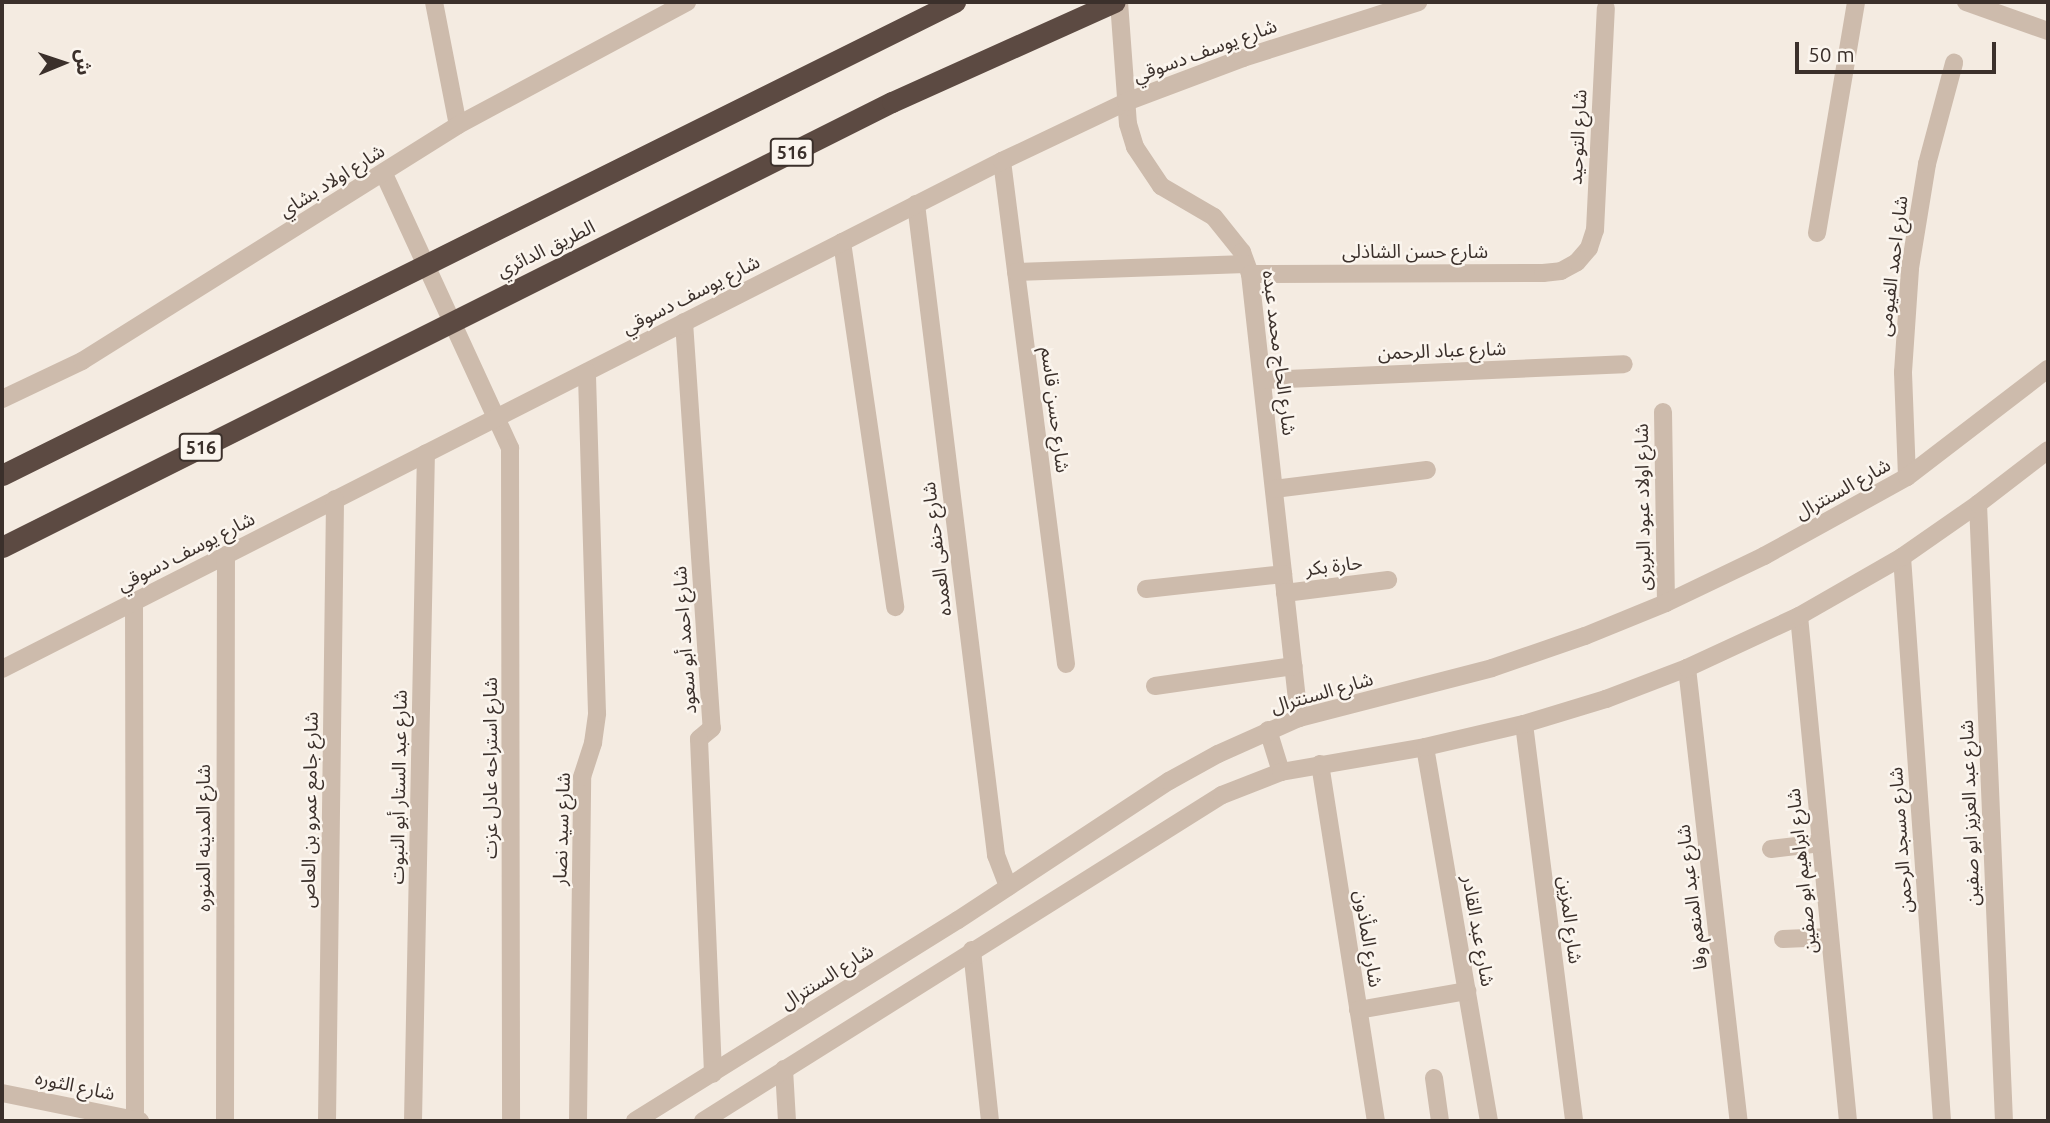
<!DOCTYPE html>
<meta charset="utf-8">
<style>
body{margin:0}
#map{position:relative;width:2050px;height:1123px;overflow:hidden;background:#f4ebe1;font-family:Ubuntu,"Noto Sans Arabic",sans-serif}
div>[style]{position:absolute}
.minor>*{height:18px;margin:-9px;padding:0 9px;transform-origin:9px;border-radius:9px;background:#cdbbac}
.tertiary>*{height:18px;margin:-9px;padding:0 9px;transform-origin:9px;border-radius:9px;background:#cdbbac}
.motorway>*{height:21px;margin:-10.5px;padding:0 10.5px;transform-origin:10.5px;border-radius:10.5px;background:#5c4a42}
span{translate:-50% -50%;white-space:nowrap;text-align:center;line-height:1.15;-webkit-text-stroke:5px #fbf5ee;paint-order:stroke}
.shield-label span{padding:2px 5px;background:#fbf5ee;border:2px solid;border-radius:5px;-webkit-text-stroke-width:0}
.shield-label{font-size:18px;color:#3b302b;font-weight:700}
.street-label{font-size:19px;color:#3b302b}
.frame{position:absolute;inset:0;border:4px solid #3b302b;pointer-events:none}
.north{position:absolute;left:28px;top:28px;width:70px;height:70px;-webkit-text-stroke:5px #fbf5ee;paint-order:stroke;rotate:88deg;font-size:19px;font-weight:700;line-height:28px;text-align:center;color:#3b302b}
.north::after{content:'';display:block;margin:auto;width:24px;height:32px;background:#3b302b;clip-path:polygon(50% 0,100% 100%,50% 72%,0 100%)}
.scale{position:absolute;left:1795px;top:42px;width:201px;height:32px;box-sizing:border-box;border:4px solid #3b302b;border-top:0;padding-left:9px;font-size:21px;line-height:24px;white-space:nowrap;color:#3b302b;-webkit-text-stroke:5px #fbf5ee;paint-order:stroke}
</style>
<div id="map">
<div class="minor">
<i style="left:434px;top:2px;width:125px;rotate:79deg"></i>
<i style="left:1119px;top:2px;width:122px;rotate:85.8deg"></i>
<i style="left:1128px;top:124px;width:24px;rotate:73deg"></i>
<i style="left:1135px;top:147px;width:47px;rotate:56.3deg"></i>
<i style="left:1161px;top:186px;width:61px;rotate:30.3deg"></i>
<i style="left:1214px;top:217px;width:45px;rotate:51.3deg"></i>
<i style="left:1242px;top:252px;width:23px;rotate:70deg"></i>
<i style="left:1250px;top:274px;width:447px;rotate:83.7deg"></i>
<i style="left:1966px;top:2px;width:87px;rotate:19.5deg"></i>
<i style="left:1002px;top:161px;width:507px;rotate:82.75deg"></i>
<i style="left:384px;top:174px;width:302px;rotate:65.3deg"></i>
<i style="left:510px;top:448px;width:673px;rotate:89.91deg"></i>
<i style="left:916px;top:204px;width:656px;rotate:82.99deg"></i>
<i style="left:996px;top:855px;width:34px;rotate:69deg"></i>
<i style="left:1817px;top:233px;width:234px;rotate:-80.4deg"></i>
<i style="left:842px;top:242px;width:369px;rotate:81.7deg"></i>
<i style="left:1016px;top:272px;width:230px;rotate:-2deg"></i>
<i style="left:1250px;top:274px;width:293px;rotate:-0.2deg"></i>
<i style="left:1543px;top:273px;width:18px;rotate:-6deg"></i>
<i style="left:1561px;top:271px;width:18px;rotate:-29deg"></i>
<i style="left:1577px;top:262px;width:18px;rotate:-49deg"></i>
<i style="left:1589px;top:248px;width:19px;rotate:-72deg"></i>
<i style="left:1595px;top:230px;width:222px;rotate:-87.2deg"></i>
<i style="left:684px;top:322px;width:407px;rotate:86.1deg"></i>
<i style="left:712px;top:728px;width:17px;rotate:140deg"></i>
<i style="left:699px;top:739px;width:335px;rotate:87.6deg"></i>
<i style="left:1262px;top:380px;width:362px;rotate:-2.5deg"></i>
<i style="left:2px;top:399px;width:89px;rotate:-25.4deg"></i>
<i style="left:82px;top:361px;width:444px;rotate:-32.1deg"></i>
<i style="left:458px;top:125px;width:260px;rotate:-28.2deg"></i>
<i style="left:1663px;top:412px;width:191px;rotate:89.1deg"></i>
<i style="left:1907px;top:477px;width:105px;rotate:-92.2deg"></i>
<i style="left:1903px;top:372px;width:104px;rotate:-86.1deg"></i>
<i style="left:1910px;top:268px;width:105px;rotate:-80.7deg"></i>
<i style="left:1927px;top:164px;width:105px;rotate:-75deg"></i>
<i style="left:1274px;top:489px;width:154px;rotate:-7.1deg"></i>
<i style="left:1978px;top:504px;width:618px;rotate:87.59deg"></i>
<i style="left:1902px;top:557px;width:565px;rotate:85.94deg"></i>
<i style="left:1146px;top:589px;width:138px;rotate:-6.2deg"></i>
<i style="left:1285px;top:593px;width:104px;rotate:-7.2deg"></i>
<i style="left:134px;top:602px;width:519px;rotate:89.89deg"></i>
<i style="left:1799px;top:616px;width:507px;rotate:84.46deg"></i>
<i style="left:1687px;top:668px;width:456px;rotate:83.5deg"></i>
<i style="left:2px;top:669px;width:1122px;rotate:-26.93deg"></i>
<i style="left:1002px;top:161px;width:137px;rotate:-25.4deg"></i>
<i style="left:1126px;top:102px;width:125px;rotate:-20.6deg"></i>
<i style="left:1243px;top:58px;width:184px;rotate:-17.7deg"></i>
<i style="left:1155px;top:686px;width:140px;rotate:-8.2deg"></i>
<i style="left:1524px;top:724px;width:400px;rotate:82.8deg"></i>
<i style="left:1425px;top:747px;width:379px;rotate:80.3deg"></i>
<i style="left:1320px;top:764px;width:361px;rotate:81.1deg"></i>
<i style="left:1771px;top:849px;width:50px;rotate:-6.8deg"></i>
<i style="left:1783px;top:939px;width:47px;rotate:-2.4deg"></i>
<i style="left:972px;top:950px;width:172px;rotate:84deg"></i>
<i style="left:1358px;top:1010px;width:111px;rotate:-9.9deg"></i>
<i style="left:784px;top:1069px;width:52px;rotate:86.7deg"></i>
<i style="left:1434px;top:1078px;width:43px;rotate:82.1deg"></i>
<i style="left:2px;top:1093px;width:141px;rotate:11.5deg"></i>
<i style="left:225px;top:1121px;width:566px;rotate:-89.9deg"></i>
<i style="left:327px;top:1121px;width:622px;rotate:-89.26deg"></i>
<i style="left:413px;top:1121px;width:668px;rotate:-88.89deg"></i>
<i style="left:578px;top:1121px;width:344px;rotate:-89.3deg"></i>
<i style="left:582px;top:777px;width:36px;rotate:-72deg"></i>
<i style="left:593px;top:743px;width:30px;rotate:-82deg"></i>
<i style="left:597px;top:713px;width:341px;rotate:-91.7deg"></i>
</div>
<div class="tertiary">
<i style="left:1268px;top:730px;width:44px;rotate:72.8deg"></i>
<i style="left:635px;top:1121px;width:380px;rotate:-31.9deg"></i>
<i style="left:958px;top:920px;width:253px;rotate:-33.4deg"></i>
<i style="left:1169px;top:781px;width:56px;rotate:-28.9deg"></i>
<i style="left:1218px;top:754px;width:89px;rotate:-24deg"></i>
<i style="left:1299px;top:718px;width:199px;rotate:-14.5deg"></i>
<i style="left:1492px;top:668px;width:98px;rotate:-19deg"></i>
<i style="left:1585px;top:636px;width:87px;rotate:-22.2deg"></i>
<i style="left:1666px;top:603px;width:109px;rotate:-25.6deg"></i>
<i style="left:1764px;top:556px;width:163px;rotate:-28.9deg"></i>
<i style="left:1907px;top:477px;width:178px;rotate:-37.5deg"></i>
<i style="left:703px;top:1121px;width:613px;rotate:-32.13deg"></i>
<i style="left:1222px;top:795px;width:63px;rotate:-21.3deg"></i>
<i style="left:1281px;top:772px;width:146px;rotate:-9.8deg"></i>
<i style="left:1425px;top:747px;width:102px;rotate:-13.1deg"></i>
<i style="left:1524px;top:724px;width:86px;rotate:-17deg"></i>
<i style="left:1606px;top:699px;width:87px;rotate:-20.9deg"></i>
<i style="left:1687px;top:668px;width:123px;rotate:-24.9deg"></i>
<i style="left:1799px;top:616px;width:119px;rotate:-29.8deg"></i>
<i style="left:1902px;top:557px;width:93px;rotate:-34.9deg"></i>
<i style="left:1978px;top:504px;width:88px;rotate:-37.6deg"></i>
</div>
<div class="motorway">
<i style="left:2px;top:475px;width:1064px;rotate:-26.4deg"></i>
<i style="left:2px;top:547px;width:995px;rotate:-26.57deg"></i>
<i style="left:892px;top:102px;width:244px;rotate:-24.2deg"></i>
</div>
<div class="shield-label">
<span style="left:792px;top:152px">516</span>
<span style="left:201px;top:447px">516</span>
</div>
<div class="street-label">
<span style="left:1205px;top:51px;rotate:-20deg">شارع يوسف دسوقي</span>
<span style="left:1578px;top:137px;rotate:-87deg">شارع التوحيد</span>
<span style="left:332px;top:181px;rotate:-32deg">شارع اولاد بشاي</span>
<span style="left:546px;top:249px;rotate:-26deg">الطريق الدائري</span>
<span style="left:1415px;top:252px">شارع حسن الشاذلى</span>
<span style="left:1893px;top:266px;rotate:-83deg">شارع احمد الفيومى</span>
<span style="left:691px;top:295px;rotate:-27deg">شارع يوسف دسوقي</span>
<span style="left:1442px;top:351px;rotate:-2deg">شارع عباد الرحمن</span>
<span style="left:1279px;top:353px;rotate:83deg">شارع الحاج محمد عبده</span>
<span style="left:1055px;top:410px;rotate:83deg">شارع حسن قاسم</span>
<span style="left:1843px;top:489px;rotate:-29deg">شارع السنترال</span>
<span style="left:1643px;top:507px;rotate:-91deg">شارع اولاد عبود البربرى</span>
<span style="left:937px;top:549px;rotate:-97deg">شارع حنفى العمده</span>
<span style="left:186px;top:552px;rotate:-27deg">شارع يوسف دسوقي</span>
<span style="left:1334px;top:566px;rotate:-7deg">حارة بكر</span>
<span style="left:685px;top:640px;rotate:-94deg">شارع احمد أبو سعود</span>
<span style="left:1322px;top:693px;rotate:-16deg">شارع السنترال</span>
<span style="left:491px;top:768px;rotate:-90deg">شارع استراحه عادل عزت</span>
<span style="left:399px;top:787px;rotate:-89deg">شارع عبد الستار أبو النبوت</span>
<span style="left:310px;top:810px;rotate:-89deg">شارع جامع عمرو بن العاص</span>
<span style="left:1970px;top:813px;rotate:-92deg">شارع عبد العزيز ابو صفين</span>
<span style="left:562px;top:829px;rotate:-88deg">شارع سيد نصار</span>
<span style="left:204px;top:838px;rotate:-90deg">شارع المدينه المنوره</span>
<span style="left:1901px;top:840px;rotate:-94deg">شارع مسجد الرحمن</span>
<span style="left:1802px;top:871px;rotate:-96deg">شارع ابراهيم ابو صفين</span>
<span style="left:1692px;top:897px;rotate:-97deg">شارع عبد المنعم وفا</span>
<span style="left:1570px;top:920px;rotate:83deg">شارع المزين</span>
<span style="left:1478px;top:931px;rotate:80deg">شارع عبد القادر</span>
<span style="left:1368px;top:939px;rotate:81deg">شارع المأذون</span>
<span style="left:827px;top:977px;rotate:-32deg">شارع السنترال</span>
<span style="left:75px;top:1086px;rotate:12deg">شارع الثوره</span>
</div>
<div class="frame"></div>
<div class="north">ش</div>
<div class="scale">50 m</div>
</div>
